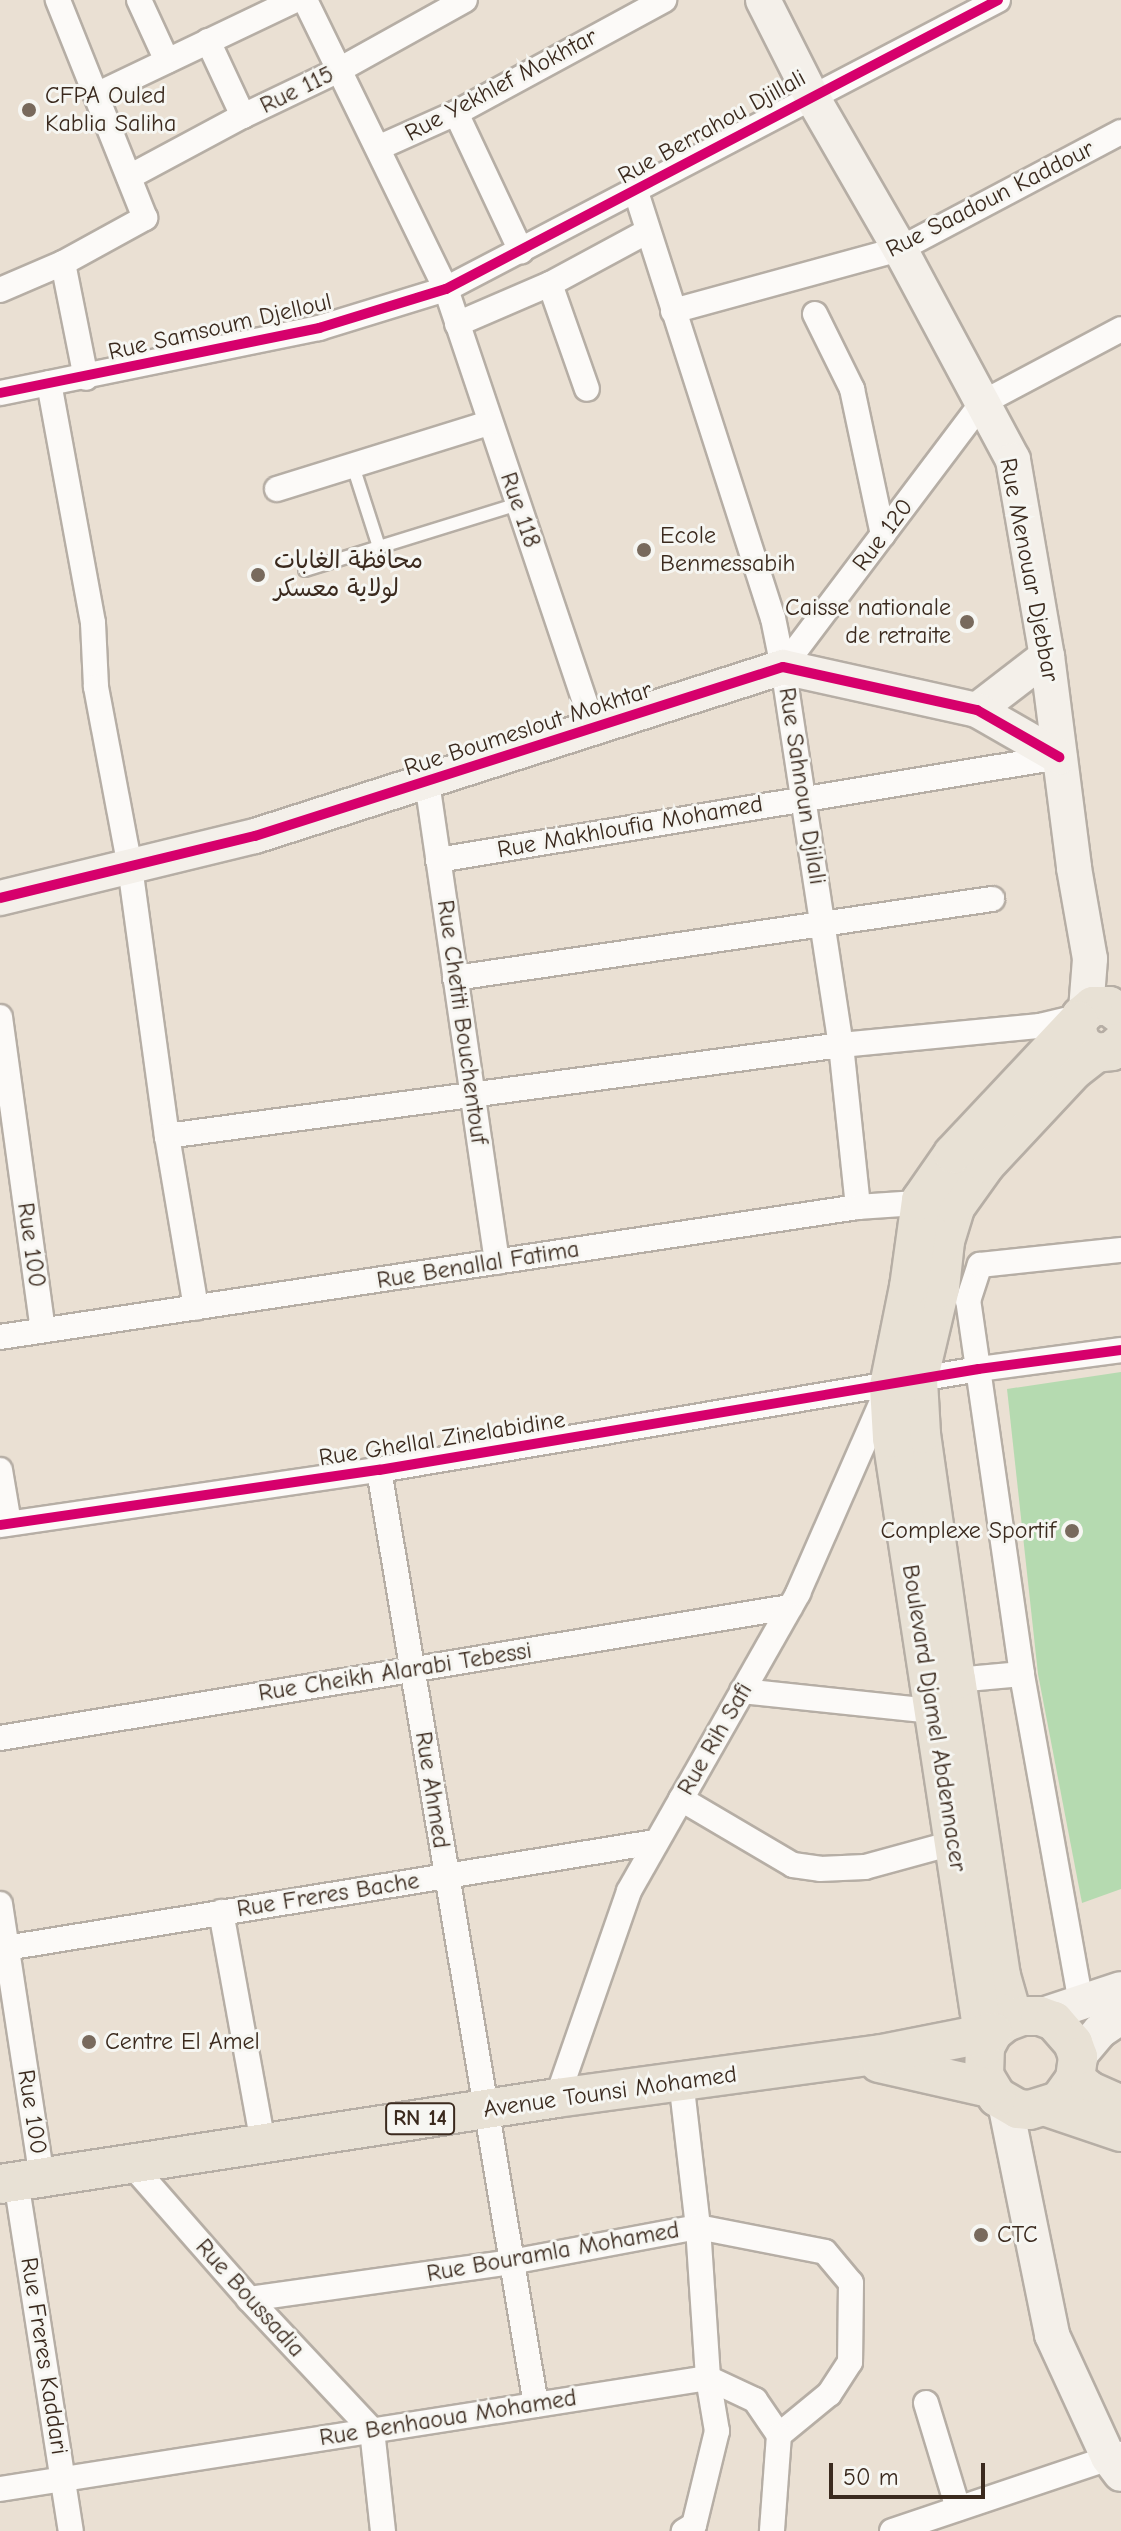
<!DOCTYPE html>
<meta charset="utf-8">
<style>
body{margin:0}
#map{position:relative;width:1121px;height:2531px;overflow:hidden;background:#eae0d3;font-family:"Comic Neue","Playpen Sans Arabic",sans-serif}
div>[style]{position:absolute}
.green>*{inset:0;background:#b5dab0}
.roads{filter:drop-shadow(2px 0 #b6aea5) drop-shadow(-2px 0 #b6aea5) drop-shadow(0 2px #b6aea5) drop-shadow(0 -2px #b6aea5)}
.lane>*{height:12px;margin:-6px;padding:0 6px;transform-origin:6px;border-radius:6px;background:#fcfaf8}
.street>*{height:24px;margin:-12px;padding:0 12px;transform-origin:12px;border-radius:12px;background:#fcfaf8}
.secondary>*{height:34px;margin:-17px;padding:0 17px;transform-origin:17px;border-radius:17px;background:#f4f0ea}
.primary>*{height:38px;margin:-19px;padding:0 19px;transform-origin:19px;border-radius:19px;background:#e8e1d5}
.cycleway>*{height:10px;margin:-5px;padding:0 5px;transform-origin:5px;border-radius:5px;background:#d6006c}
.dots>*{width:22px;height:22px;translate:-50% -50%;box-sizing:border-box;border:4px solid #f6f6f2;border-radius:50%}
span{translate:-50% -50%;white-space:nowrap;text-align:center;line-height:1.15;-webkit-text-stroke:6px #f6f6f2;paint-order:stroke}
.shield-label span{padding:2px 6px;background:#f6f6f2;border:2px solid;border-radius:6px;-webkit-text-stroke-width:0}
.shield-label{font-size:22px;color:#3b2a1e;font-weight:700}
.street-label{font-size:24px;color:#3b2a1e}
.poi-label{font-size:24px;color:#3b2a1e}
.left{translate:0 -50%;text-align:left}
.right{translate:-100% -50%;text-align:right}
.scale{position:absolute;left:829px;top:2463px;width:156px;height:36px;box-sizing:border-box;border:4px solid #3b2a1e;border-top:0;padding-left:10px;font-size:24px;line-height:28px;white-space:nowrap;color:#3b2a1e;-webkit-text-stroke:6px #f6f6f2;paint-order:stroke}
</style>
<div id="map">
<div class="green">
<i style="clip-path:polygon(1121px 1372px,1121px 1889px,1082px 1903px,1038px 1674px,1007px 1389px)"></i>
</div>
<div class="roads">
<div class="lane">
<i style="left:353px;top:466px;width:85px;rotate:72.2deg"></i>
<i style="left:305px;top:570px;width:223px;rotate:-17.2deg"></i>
</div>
<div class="street">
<i style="left:139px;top:0;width:67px;rotate:65.3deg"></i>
<i style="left:305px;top:0;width:322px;rotate:64deg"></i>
<i style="left:446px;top:289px;width:465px;rotate:71.4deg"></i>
<i style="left:208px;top:41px;width:83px;rotate:65deg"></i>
<i style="left:96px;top:95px;width:221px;rotate:-25.5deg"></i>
<i style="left:456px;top:113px;width:153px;rotate:64.8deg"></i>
<i style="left:380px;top:147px;width:83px;rotate:-24.1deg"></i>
<i style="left:456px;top:113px;width:237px;rotate:-28.5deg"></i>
<i style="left:129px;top:177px;width:129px;rotate:-28.2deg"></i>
<i style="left:243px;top:116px;width:106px;rotate:-25.6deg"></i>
<i style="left:339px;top:70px;width:144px;rotate:-29.1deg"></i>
<i style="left:636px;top:192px;width:447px;rotate:72.2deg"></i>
<i style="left:773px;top:618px;width:50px;rotate:78.5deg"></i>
<i style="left:783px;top:667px;width:382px;rotate:81.3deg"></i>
<i style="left:841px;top:1045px;width:163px;rotate:84deg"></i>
<i style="left:63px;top:263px;width:117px;rotate:78.7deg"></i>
<i style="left:550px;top:284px;width:111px;rotate:70.6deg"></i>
<i style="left:0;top:290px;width:69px;rotate:-23.2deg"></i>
<i style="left:63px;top:263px;width:94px;rotate:-28.8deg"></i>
<i style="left:145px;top:218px;width:235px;rotate:-111.8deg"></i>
<i style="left:673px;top:311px;width:235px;rotate:-15.3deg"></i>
<i style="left:900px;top:249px;width:250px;rotate:-27.9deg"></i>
<i style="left:815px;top:314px;width:84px;rotate:63.7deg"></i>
<i style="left:852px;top:389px;width:149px;rotate:78deg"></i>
<i style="left:457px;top:324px;width:101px;rotate:-23.3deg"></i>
<i style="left:550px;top:284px;width:111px;rotate:-28.4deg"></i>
<i style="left:49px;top:383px;width:244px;rotate:79.6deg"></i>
<i style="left:93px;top:623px;width:64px;rotate:87.3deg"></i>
<i style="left:96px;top:687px;width:183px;rotate:79.3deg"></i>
<i style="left:130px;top:867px;width:272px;rotate:82.2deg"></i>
<i style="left:167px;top:1136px;width:174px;rotate:80.4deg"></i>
<i style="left:0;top:393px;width:326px;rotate:-11.5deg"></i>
<i style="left:319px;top:328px;width:133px;rotate:-17.1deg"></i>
<i style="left:446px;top:289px;width:623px;rotate:-27.63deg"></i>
<i style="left:277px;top:489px;width:222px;rotate:-17.3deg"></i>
<i style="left:783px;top:667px;width:331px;rotate:-53deg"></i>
<i style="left:982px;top:403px;width:157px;rotate:-28deg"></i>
<i style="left:427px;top:782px;width:485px;rotate:81.7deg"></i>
<i style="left:438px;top:860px;width:629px;rotate:-9.42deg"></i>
<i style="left:455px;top:978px;width:543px;rotate:-8.37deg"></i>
<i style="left:0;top:1017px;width:316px;rotate:82.2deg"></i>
<i style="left:167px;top:1136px;width:680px;rotate:-7.69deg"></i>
<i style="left:841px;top:1045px;width:200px;rotate:-5.5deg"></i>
<i style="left:1040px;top:1026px;width:42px;rotate:-13.7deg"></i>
<i style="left:0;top:1337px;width:868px;rotate:-8.62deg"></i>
<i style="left:858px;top:1207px;width:73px;rotate:-3.9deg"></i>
<i style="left:0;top:1470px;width:54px;rotate:80.4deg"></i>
<i style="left:379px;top:1470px;width:948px;rotate:80.47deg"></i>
<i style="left:0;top:1525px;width:383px;rotate:-8.3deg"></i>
<i style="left:379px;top:1470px;width:608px;rotate:-9.56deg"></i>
<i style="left:979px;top:1369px;width:143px;rotate:-7.6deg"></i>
<i style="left:956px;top:1680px;width:66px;rotate:-5.2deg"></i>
<i style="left:742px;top:1691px;width:192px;rotate:6deg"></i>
<i style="left:0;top:1738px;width:801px;rotate:-9.42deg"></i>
<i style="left:681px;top:1799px;width:130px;rotate:30.5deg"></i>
<i style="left:793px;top:1865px;width:27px;rotate:8deg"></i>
<i style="left:820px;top:1869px;width:45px;rotate:-2.5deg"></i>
<i style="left:865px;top:1867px;width:91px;rotate:-15.3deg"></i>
<i style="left:0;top:1904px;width:277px;rotate:81.3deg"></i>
<i style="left:221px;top:1912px;width:236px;rotate:79.7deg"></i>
<i style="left:0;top:1949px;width:664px;rotate:-9.28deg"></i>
<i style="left:1081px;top:2003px;width:334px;rotate:-100.2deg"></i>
<i style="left:1022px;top:1674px;width:377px;rotate:-98.2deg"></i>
<i style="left:968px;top:1301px;width:38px;rotate:-72deg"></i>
<i style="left:980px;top:1265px;width:142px;rotate:-6.1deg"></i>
<i style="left:681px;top:2080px;width:148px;rotate:83.4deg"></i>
<i style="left:698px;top:2227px;width:151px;rotate:86.2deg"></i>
<i style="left:708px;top:2378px;width:54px;rotate:80.4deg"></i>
<i style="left:717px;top:2431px;width:97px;rotate:103.7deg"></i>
<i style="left:694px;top:2525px;width:12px;rotate:149deg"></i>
<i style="left:557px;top:2098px;width:219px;rotate:-70.8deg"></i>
<i style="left:629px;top:1891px;width:343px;rotate:-60.4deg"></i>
<i style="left:798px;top:1593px;width:216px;rotate:-66.3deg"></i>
<i style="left:131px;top:2164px;width:179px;rotate:48.8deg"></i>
<i style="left:249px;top:2299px;width:180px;rotate:46.8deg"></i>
<i style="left:372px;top:2430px;width:102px;rotate:83.8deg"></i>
<i style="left:16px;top:2181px;width:354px;rotate:81.1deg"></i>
<i style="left:249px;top:2299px;width:265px;rotate:-8deg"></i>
<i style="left:511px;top:2262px;width:190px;rotate:-10.6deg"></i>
<i style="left:698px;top:2227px;width:129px;rotate:11.1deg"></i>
<i style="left:825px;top:2252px;width:40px;rotate:50deg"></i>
<i style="left:851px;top:2283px;width:79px;rotate:90.7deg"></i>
<i style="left:850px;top:2362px;width:38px;rotate:123deg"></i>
<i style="left:829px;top:2394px;width:65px;rotate:140.6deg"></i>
<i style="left:926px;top:2403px;width:110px;rotate:73.1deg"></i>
<i style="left:0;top:2489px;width:717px;rotate:-8.91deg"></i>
<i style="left:708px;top:2378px;width:52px;rotate:25.1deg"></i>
<i style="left:755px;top:2400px;width:42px;rotate:55.6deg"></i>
<i style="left:779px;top:2435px;width:96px;rotate:94.2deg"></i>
<i style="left:892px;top:2531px;width:242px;rotate:-18.6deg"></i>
</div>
<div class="secondary">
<i style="left:763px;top:0;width:106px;rotate:63.2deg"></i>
<i style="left:811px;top:95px;width:178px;rotate:60deg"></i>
<i style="left:900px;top:249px;width:239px;rotate:61.8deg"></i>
<i style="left:1013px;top:460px;width:199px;rotate:80.2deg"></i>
<i style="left:1047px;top:656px;width:214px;rotate:82.7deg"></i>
<i style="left:1074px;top:868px;width:92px;rotate:80deg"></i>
<i style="left:1090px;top:959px;width:51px;rotate:94.5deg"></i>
<i style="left:977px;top:710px;width:88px;rotate:-37.6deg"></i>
<i style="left:0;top:898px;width:262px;rotate:-13.7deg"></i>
<i style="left:255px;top:836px;width:554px;rotate:-17.75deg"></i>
<i style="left:783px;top:667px;width:199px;rotate:12.5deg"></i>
<i style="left:977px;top:710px;width:95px;rotate:29.8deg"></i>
<i style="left:1040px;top:2016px;width:85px;rotate:-18.4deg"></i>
<i style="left:1078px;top:2057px;width:34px;rotate:-50deg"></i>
<i style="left:1100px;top:2031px;width:25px;rotate:-34deg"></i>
<i style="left:1005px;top:2103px;width:237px;rotate:78.5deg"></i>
<i style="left:1052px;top:2335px;width:134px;rotate:65.3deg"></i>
<i style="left:1108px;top:2457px;width:21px;rotate:53deg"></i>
</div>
<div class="primary">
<i style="left:1121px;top:1015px;width:15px;rotate:-143deg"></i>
<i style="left:1109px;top:1006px;width:16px;rotate:180deg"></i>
<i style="left:1093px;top:1006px;width:16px;rotate:140deg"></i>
<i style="left:1081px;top:1016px;width:14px;rotate:111deg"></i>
<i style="left:1076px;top:1029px;width:17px;rotate:69deg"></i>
<i style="left:1082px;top:1045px;width:16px;rotate:30deg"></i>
<i style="left:1096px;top:1053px;width:16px;rotate:-7deg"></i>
<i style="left:1112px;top:1051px;width:12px;rotate:-42deg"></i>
<i style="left:1013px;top:2018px;width:44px;rotate:-105.9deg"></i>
<i style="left:1001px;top:1976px;width:299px;rotate:-98.6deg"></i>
<i style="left:956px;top:1680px;width:248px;rotate:-98.1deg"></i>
<i style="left:921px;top:1434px;width:53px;rotate:-93.2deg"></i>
<i style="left:918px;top:1381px;width:96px;rotate:-76.7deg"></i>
<i style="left:940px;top:1288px;width:47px;rotate:-83.9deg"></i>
<i style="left:945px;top:1241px;width:37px;rotate:-73deg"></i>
<i style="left:956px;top:1206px;width:52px;rotate:-54.5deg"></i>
<i style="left:986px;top:1164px;width:129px;rotate:-46.9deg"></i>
<i style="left:1074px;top:1070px;width:28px;rotate:-38deg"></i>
<i style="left:985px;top:2047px;width:17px;rotate:-62deg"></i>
<i style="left:993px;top:2032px;width:16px;rotate:-38deg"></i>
<i style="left:1006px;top:2022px;width:17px;rotate:-21deg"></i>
<i style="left:1022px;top:2016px;width:18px"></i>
<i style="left:1040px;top:2016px;width:15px;rotate:20deg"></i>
<i style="left:1054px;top:2021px;width:29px;rotate:49deg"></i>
<i style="left:1073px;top:2043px;width:15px;rotate:70deg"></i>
<i style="left:1078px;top:2057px;width:22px;rotate:98deg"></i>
<i style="left:1075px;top:2079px;width:27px;rotate:126deg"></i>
<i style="left:1059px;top:2101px;width:31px;rotate:163deg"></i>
<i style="left:1029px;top:2110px;width:11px;rotate:-175deg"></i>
<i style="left:1018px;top:2109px;width:24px;rotate:-150deg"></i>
<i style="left:997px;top:2097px;width:26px;rotate:-121deg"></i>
<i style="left:984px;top:2075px;width:28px;rotate:-88deg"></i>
<i style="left:985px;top:2047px;width:616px;rotate:-98.68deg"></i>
<i style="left:892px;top:1438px;width:52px;rotate:-93.3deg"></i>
<i style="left:889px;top:1386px;width:101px;rotate:-78.6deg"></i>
<i style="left:909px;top:1287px;width:88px;rotate:-82.1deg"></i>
<i style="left:921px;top:1200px;width:56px;rotate:-55.2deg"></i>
<i style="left:953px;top:1154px;width:183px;rotate:-46.8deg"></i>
<i style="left:879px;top:2063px;width:113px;rotate:12.8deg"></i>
<i style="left:1075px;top:2079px;width:19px;rotate:39deg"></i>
<i style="left:1090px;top:2091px;width:34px;rotate:24deg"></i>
<i style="left:1047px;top:2107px;width:78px;rotate:18.7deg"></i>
<i style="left:0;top:2184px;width:564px;rotate:-8.78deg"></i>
<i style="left:557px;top:2098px;width:323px;rotate:-7.7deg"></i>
<i style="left:877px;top:2055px;width:118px;rotate:-11.2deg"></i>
</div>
</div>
<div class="cycleway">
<i style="left:0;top:393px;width:326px;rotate:-11.5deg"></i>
<i style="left:319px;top:328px;width:133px;rotate:-17.1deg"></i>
<i style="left:446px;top:289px;width:623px;rotate:-27.63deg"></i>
<i style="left:0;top:898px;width:262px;rotate:-13.7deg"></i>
<i style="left:255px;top:836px;width:554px;rotate:-17.75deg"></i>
<i style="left:783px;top:667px;width:199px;rotate:12.5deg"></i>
<i style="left:977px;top:710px;width:95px;rotate:29.8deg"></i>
<i style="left:0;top:1525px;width:383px;rotate:-8.3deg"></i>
<i style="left:379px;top:1470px;width:608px;rotate:-9.56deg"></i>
<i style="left:979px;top:1369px;width:143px;rotate:-7.6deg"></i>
</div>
<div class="dots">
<i style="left:29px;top:110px;background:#786a5d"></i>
<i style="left:644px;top:550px;background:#786a5d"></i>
<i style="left:258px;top:575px;background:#786a5d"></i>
<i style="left:967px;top:622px;background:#786a5d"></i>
<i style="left:1072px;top:1531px;background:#786a5d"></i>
<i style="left:89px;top:2042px;background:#786a5d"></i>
<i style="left:981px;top:2235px;background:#786a5d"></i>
</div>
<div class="shield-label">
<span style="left:420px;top:2119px">RN 14</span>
</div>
<div class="street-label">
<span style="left:501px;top:85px;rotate:-28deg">Rue Yekhlef Mokhtar</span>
<span style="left:297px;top:90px;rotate:-26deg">Rue 115</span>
<span style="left:712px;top:127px;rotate:-29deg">Rue Berrahou Djillali</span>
<span style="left:990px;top:199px;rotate:-27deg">Rue Saadoun Kaddour</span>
<span style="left:220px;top:327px;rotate:-13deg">Rue Samsoum Djelloul</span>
<span style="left:520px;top:510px;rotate:71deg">Rue 118</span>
<span style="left:883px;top:535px;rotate:-53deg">Rue 120</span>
<span style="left:1029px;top:570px;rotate:79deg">Rue Menouar Djebbar</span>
<span style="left:528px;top:729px;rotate:-18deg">Rue Boumeslout Mokhtar</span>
<span style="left:802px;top:786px;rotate:81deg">Rue Sahnoun Djilali</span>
<span style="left:630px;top:827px;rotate:-10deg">Rue Makhloufia Mohamed</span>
<span style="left:462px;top:1022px;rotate:82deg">Rue Chetiti Bouchentouf</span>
<span style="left:31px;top:1245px;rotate:82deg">Rue 100</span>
<span style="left:478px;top:1265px;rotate:-9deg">Rue Benallal Fatima</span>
<span style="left:442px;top:1439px;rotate:-9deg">Rue Ghellal Zinelabidine</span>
<span style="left:395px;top:1672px;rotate:-9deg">Rue Cheikh Alarabi Tebessi</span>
<span style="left:934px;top:1718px;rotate:81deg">Boulevard Djamel Abdennacer</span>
<span style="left:715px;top:1739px;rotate:-60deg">Rue Rih Safi</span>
<span style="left:432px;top:1790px;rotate:81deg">Rue Ahmed</span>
<span style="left:328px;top:1895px;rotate:-9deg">Rue Freres Bache</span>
<span style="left:610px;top:2092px;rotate:-8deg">Avenue Tounsi Mohamed</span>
<span style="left:32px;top:2112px;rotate:81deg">Rue 100</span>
<span style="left:553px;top:2252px;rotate:-10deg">Rue Bouramla Mohamed</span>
<span style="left:250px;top:2298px;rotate:48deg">Rue Boussadia</span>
<span style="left:44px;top:2356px;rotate:81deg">Rue Freres Kaddari</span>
<span style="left:448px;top:2418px;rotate:-9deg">Rue Benhaoua Mohamed</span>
</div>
<div class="poi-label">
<span class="left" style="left:45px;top:110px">CFPA Ouled<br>Kablia Saliha</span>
<span class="left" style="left:660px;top:550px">Ecole<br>Benmessabih</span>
<span class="left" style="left:274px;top:575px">محافظة الغابات<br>لولاية معسكر</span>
<span class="right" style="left:951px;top:622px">Caisse nationale<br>de retraite</span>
<span class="right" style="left:1056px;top:1531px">Complexe Sportif</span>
<span class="left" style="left:105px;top:2042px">Centre El Amel</span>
<span class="left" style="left:997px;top:2235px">CTC</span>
</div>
<div class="scale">50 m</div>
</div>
